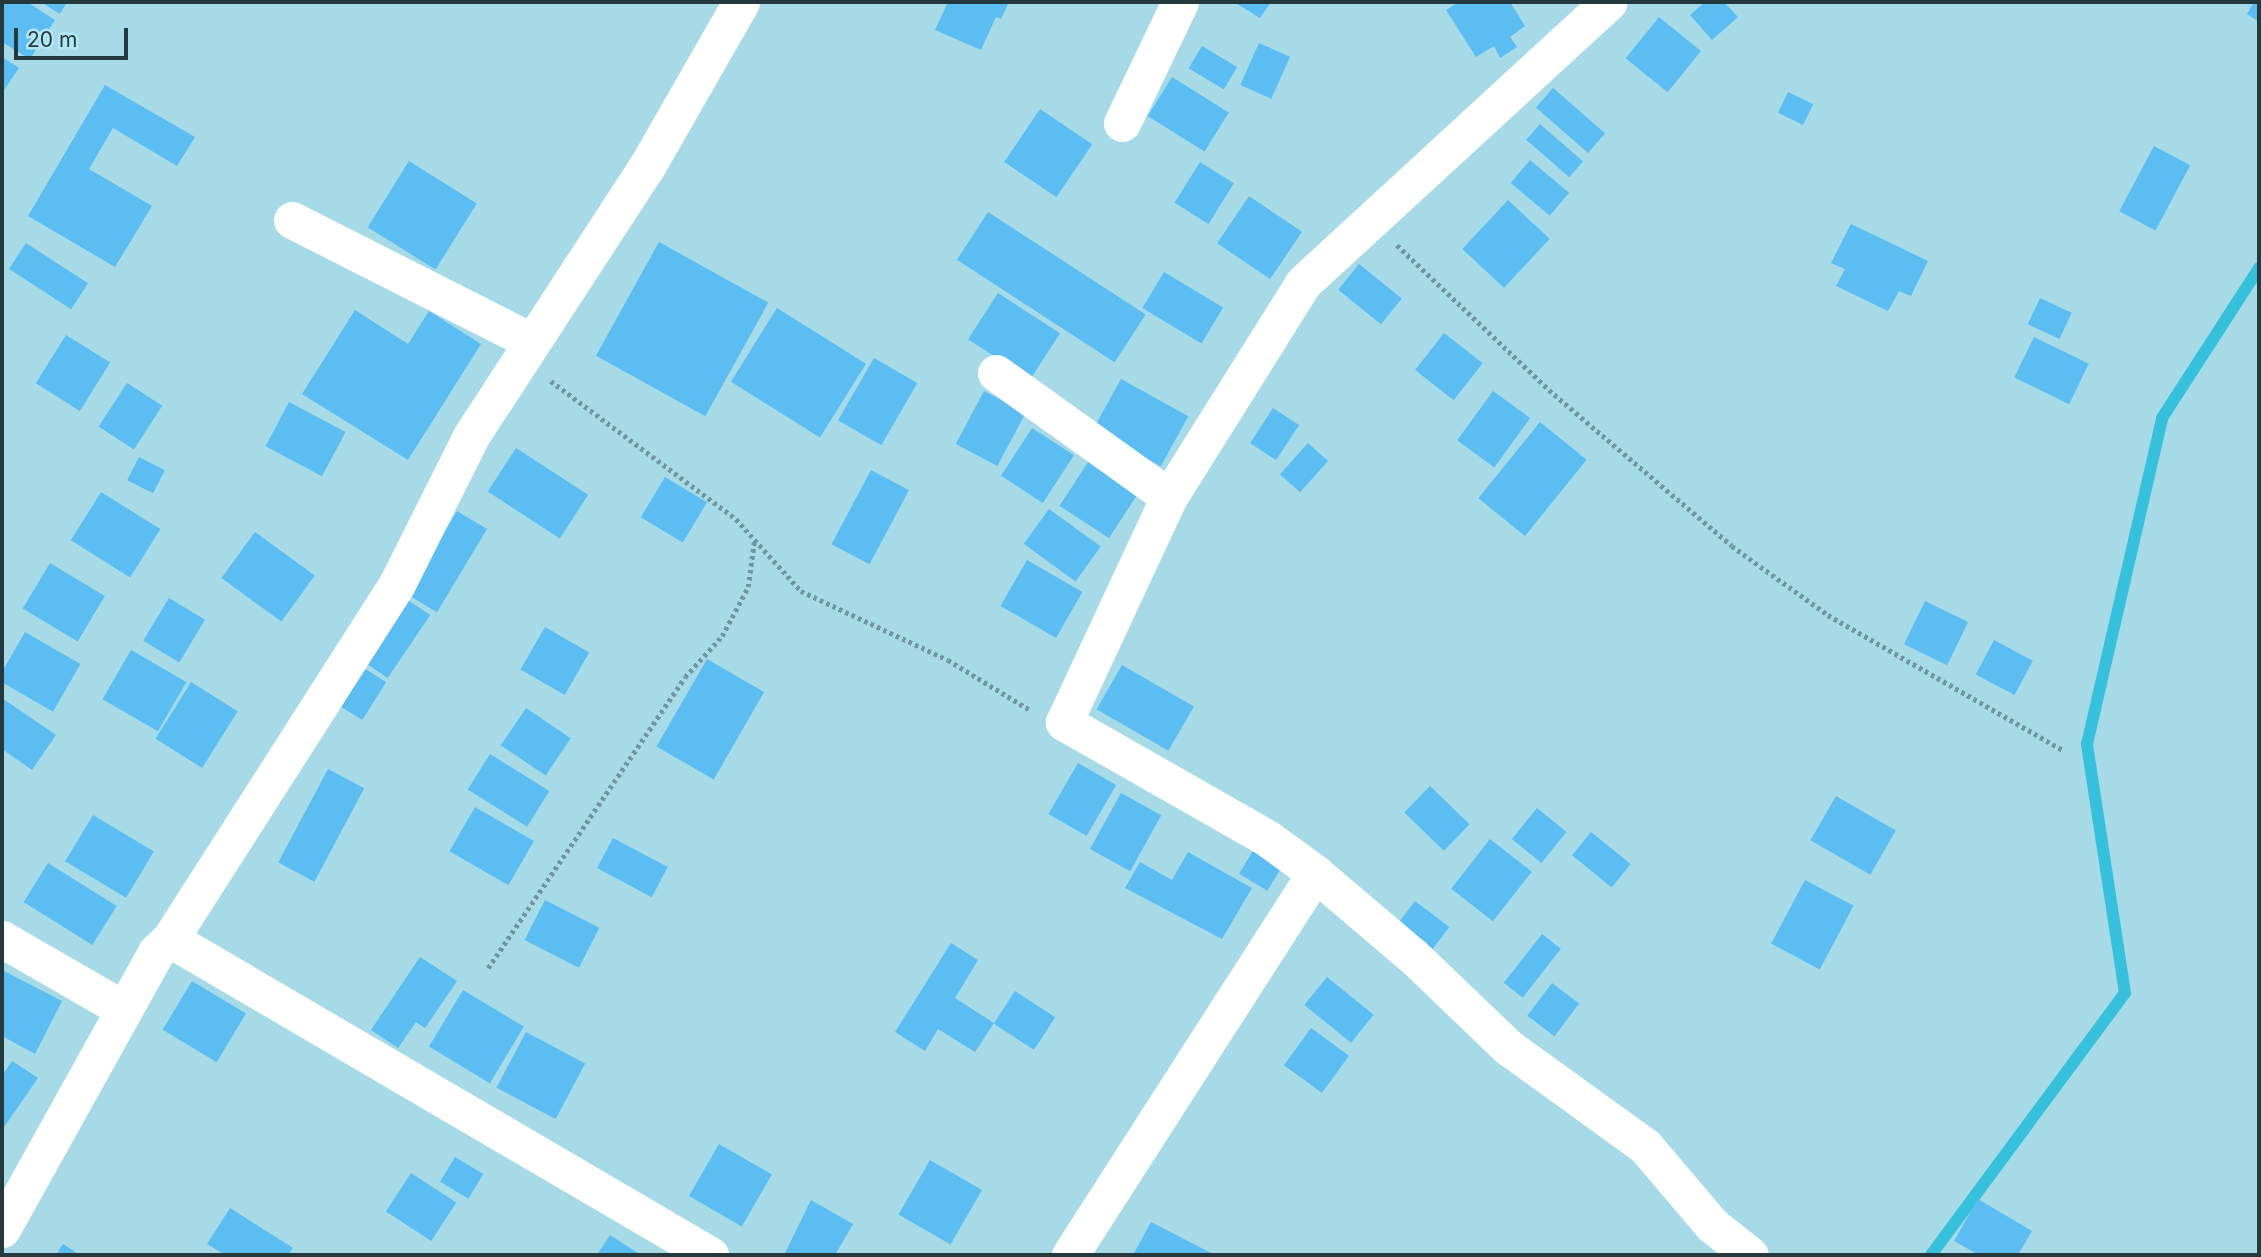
<!DOCTYPE html>
<style>
body{margin:0}
#map{position:relative;width:2261px;height:1257px;overflow:hidden;background:#a6dae7;font-family:Inter,sans-serif}
div>[style]{position:absolute}
.stream>*{height:12px;margin:-6px;padding:0 6px;transform-origin:6px;border-radius:6px;background:#37c0dc}
.building>*{inset:0;background:#5cbdf3;transform-origin:0 0}
.path>*{height:4.5px;margin-top:-2.25px;transform-origin:0;background:repeating-linear-gradient(90deg,#6f969f 0 3.5px,transparent 0 7px)}
.street>*{height:37px;margin:-18.5px;padding:0 18.5px;transform-origin:18.5px;border-radius:18.5px;background:#fff}
span{translate:-50% -50%;white-space:nowrap;text-align:center;line-height:1.15;-webkit-text-stroke:5px #b3e7f5;paint-order:stroke}
.frame{position:absolute;inset:0;border:4px solid #24393e;pointer-events:none}
.scale{position:absolute;left:14px;top:28px;width:114px;height:32px;box-sizing:border-box;border:4px solid #24393e;border-top:0;padding-left:9px;font-size:21px;line-height:24px;white-space:nowrap;color:#24393e;-webkit-text-stroke:5px #b3e7f5;paint-order:stroke}
</style>
<div id="map">
<div class="stream">
<i style="left:1931px;top:1255px;width:326px;rotate:-53.5deg"></i>
<i style="left:2125px;top:993px;width:252px;rotate:-98.7deg"></i>
<i style="left:2087px;top:744px;width:335px;rotate:-77deg"></i>
<i style="left:2162px;top:418px;width:179px;rotate:-57.1deg"></i>
</div>
<div class="building">
<i style="clip-path:polygon(2px 2px,27px 2px,55px 20px,30px 59px,2px 42px)"></i>
<i style="clip-path:polygon(41px 2px,67px 2px,60px 14px)"></i>
<i style="clip-path:polygon(948px 2px,1009px 2px,1001px 19px,996px 17px,981px 50px,935px 30px)"></i>
<i style="clip-path:polygon(1234px 2px,1271px 2px,1260px 18px)"></i>
<i style="clip-path:polygon(1459px 2px,1510px 2px,1525px 26px,1510px 37px,1517px 47px,1500px 58px,1494px 46px,1476px 57px,1446px 10px)"></i>
<i style="clip-path:polygon(1705px 2px,1724px 2px,1738px 17px,1712px 40px,1690px 15px)"></i>
<i style="clip-path:polygon(2254px 2px,2259px 2px,2259px 22px,2247px 14px)"></i>
<i style="left:1659px;top:17px;width:54px;height:53px;rotate:39deg"></i>
<i style="left:1259px;top:43px;width:34px;height:46px;rotate:24deg"></i>
<i style="left:1202px;top:46px;width:41px;height:26px;rotate:31deg"></i>
<i style="clip-path:polygon(2px 57px,19px 68px,2px 93px)"></i>
<i style="left:1172px;top:77px;width:67px;height:46px;rotate:32deg"></i>
<i style="clip-path:polygon(105px 85px,195px 137px,177px 166px,113px 128px,89px 169px,152px 206px,115px 267px,28px 216px)"></i>
<i style="left:1553px;top:88px;width:69px;height:26px;rotate:41deg"></i>
<i style="left:1788px;top:92px;width:28px;height:23px;rotate:26deg"></i>
<i style="left:1040px;top:109px;width:63px;height:64px;rotate:34deg"></i>
<i style="left:1540px;top:124px;width:57px;height:21px;rotate:41deg"></i>
<i style="left:2154px;top:146px;width:41px;height:74px;rotate:28deg"></i>
<i style="left:1530px;top:160px;width:51px;height:30px;rotate:40deg"></i>
<i style="left:409px;top:161px;width:80px;height:78px;rotate:32deg"></i>
<i style="left:1200px;top:162px;width:40px;height:48px;rotate:32deg"></i>
<i style="left:1249px;top:196px;width:64px;height:57px;rotate:34deg"></i>
<i style="left:1508px;top:200px;width:57px;height:67px;rotate:43deg"></i>
<i style="left:988px;top:212px;width:188px;height:57px;rotate:33deg"></i>
<i style="clip-path:polygon(1851px 224px,1928px 261px,1911px 296px,1899px 291px,1888px 311px,1836px 286px,1845px 269px,1831px 263px)"></i>
<i style="left:659px;top:242px;width:125px;height:130px;rotate:29deg"></i>
<i style="left:26px;top:243px;width:74px;height:31px;rotate:33deg"></i>
<i style="left:1359px;top:264px;width:55px;height:33px;rotate:39deg"></i>
<i style="left:1164px;top:272px;width:69px;height:42px;rotate:31deg"></i>
<i style="left:998px;top:293px;width:74px;height:55px;rotate:33deg"></i>
<i style="left:2040px;top:298px;width:35px;height:29px;rotate:25deg"></i>
<i style="left:777px;top:308px;width:105px;height:87px;rotate:32deg"></i>
<i style="clip-path:polygon(355px 310px,408px 344px,429px 311px,481px 344px,408px 460px,302px 394px)"></i>
<i style="left:1444px;top:333px;width:49px;height:47px;rotate:38deg"></i>
<i style="left:66px;top:335px;width:52px;height:57px;rotate:32deg"></i>
<i style="left:2034px;top:337px;width:61px;height:45px;rotate:26deg"></i>
<i style="left:874px;top:358px;width:50px;height:72px;rotate:30deg"></i>
<i style="left:1121px;top:379px;width:77px;height:57px;rotate:29deg"></i>
<i style="left:127px;top:383px;width:42px;height:52px;rotate:33deg"></i>
<i style="left:984px;top:391px;width:47px;height:60px;rotate:28deg"></i>
<i style="left:1493px;top:391px;width:46px;height:61px;rotate:36deg"></i>
<i style="left:289px;top:402px;width:64px;height:50px;rotate:28deg"></i>
<i style="left:1273px;top:408px;width:31px;height:42px;rotate:33deg"></i>
<i style="left:1540px;top:422px;width:60px;height:98px;rotate:39deg"></i>
<i style="left:1032px;top:428px;width:50px;height:57px;rotate:33deg"></i>
<i style="left:1308px;top:443px;width:27px;height:42px;rotate:42deg"></i>
<i style="left:516px;top:448px;width:86px;height:52px;rotate:33deg"></i>
<i style="left:139px;top:457px;width:29px;height:26px;rotate:27deg"></i>
<i style="left:1090px;top:459px;width:59px;height:56px;rotate:33deg"></i>
<i style="left:871px;top:470px;width:43px;height:84px;rotate:28deg"></i>
<i style="left:665px;top:477px;width:49px;height:47px;rotate:31deg"></i>
<i style="left:101px;top:492px;width:70px;height:57px;rotate:32deg"></i>
<i style="left:1049px;top:509px;width:64px;height:43px;rotate:36deg"></i>
<i style="left:457px;top:511px;width:35px;height:97px;rotate:31deg"></i>
<i style="left:255px;top:532px;width:74px;height:57px;rotate:36deg"></i>
<i style="left:1027px;top:560px;width:64px;height:53px;rotate:30deg"></i>
<i style="left:50px;top:563px;width:64px;height:53px;rotate:31deg"></i>
<i style="left:402px;top:596px;width:34px;height:76px;rotate:34deg"></i>
<i style="left:169px;top:598px;width:42px;height:50px;rotate:31deg"></i>
<i style="left:1925px;top:601px;width:48px;height:48px;rotate:26deg"></i>
<i style="left:545px;top:627px;width:51px;height:49px;rotate:30deg"></i>
<i style="left:25px;top:632px;width:64px;height:55px;rotate:30deg"></i>
<i style="left:1994px;top:640px;width:44px;height:39px;rotate:28deg"></i>
<i style="left:131px;top:650px;width:64px;height:57px;rotate:30deg"></i>
<i style="left:707px;top:659px;width:66px;height:101px;rotate:30deg"></i>
<i style="left:359px;top:665px;width:32px;height:45px;rotate:32deg"></i>
<i style="left:1122px;top:665px;width:83px;height:51px;rotate:30deg"></i>
<i style="left:191px;top:682px;width:55px;height:67px;rotate:32deg"></i>
<i style="clip-path:polygon(2px 698px,56px 735px,32px 770px,2px 749px)"></i>
<i style="left:526px;top:708px;width:54px;height:45px;rotate:34deg"></i>
<i style="left:490px;top:754px;width:70px;height:42px;rotate:32deg"></i>
<i style="left:1078px;top:763px;width:44px;height:59px;rotate:30deg"></i>
<i style="left:328px;top:769px;width:41px;height:106px;rotate:28deg"></i>
<i style="left:1430px;top:786px;width:55px;height:37px;rotate:44deg"></i>
<i style="left:1121px;top:793px;width:46px;height:64px;rotate:29deg"></i>
<i style="left:1836px;top:796px;width:69px;height:51px;rotate:30deg"></i>
<i style="left:475px;top:807px;width:68px;height:51px;rotate:30deg"></i>
<i style="left:1537px;top:808px;width:38px;height:40px;rotate:39deg"></i>
<i style="left:93px;top:815px;width:71px;height:54px;rotate:31deg"></i>
<i style="left:1591px;top:832px;width:51px;height:30px;rotate:39deg"></i>
<i style="left:613px;top:838px;width:62px;height:34px;rotate:28deg"></i>
<i style="left:1490px;top:839px;width:53px;height:63px;rotate:38deg"></i>
<i style="left:1254px;top:849px;width:33px;height:29px;rotate:31deg"></i>
<i style="clip-path:polygon(1188px 852px,1252px 888px,1222px 939px,1125px 888px,1140px 862px,1172px 880px)"></i>
<i style="left:48px;top:863px;width:81px;height:46px;rotate:32deg"></i>
<i style="left:1805px;top:880px;width:55px;height:72px;rotate:28deg"></i>
<i style="left:545px;top:900px;width:61px;height:45px;rotate:27deg"></i>
<i style="left:1415px;top:901px;width:43px;height:36px;rotate:37deg"></i>
<i style="left:1542px;top:934px;width:24px;height:62px;rotate:38deg"></i>
<i style="clip-path:polygon(951px 943px,978px 960px,955px 998px,994px 1023px,975px 1052px,938px 1029px,925px 1051px,895px 1032px)"></i>
<i style="clip-path:polygon(420px 957px,457px 981px,425px 1028px,416px 1022px,398px 1048px,371px 1030px)"></i>
<i style="clip-path:polygon(2px 970px,62px 1001px,35px 1054px,2px 1036px)"></i>
<i style="left:1327px;top:977px;width:60px;height:36px;rotate:39deg"></i>
<i style="left:192px;top:981px;width:63px;height:57px;rotate:31deg"></i>
<i style="left:1552px;top:983px;width:34px;height:41px;rotate:37deg"></i>
<i style="left:463px;top:990px;width:71px;height:66px;rotate:31deg"></i>
<i style="left:1015px;top:991px;width:48px;height:39px;rotate:33deg"></i>
<i style="left:1311px;top:1028px;width:47px;height:46px;rotate:36deg"></i>
<i style="left:526px;top:1032px;width:67px;height:63px;rotate:28deg"></i>
<i style="clip-path:polygon(12px 1061px,38px 1078px,2px 1130px,2px 1076px)"></i>
<i style="left:719px;top:1144px;width:61px;height:60px;rotate:30deg"></i>
<i style="left:455px;top:1157px;width:33px;height:29px;rotate:31deg"></i>
<i style="left:930px;top:1160px;width:60px;height:63px;rotate:30deg"></i>
<i style="left:411px;top:1173px;width:54px;height:46px;rotate:33deg"></i>
<i style="clip-path:polygon(1978px 1199px,2032px 1231px,2018px 1255px,1979px 1255px,1954px 1241px)"></i>
<i style="clip-path:polygon(811px 1200px,853px 1224px,835px 1255px,784px 1255px)"></i>
<i style="clip-path:polygon(230px 1208px,293px 1248px,288px 1255px,225px 1255px,207px 1244px)"></i>
<i style="clip-path:polygon(1151px 1222px,1215px 1255px,1133px 1255px)"></i>
<i style="clip-path:polygon(610px 1235px,641px 1255px,597px 1255px)"></i>
<i style="clip-path:polygon(63px 1244px,80px 1255px,56px 1255px)"></i>
</div>
<div class="path">
<i style="left:1397px;top:245px;width:210px;rotate:43.6deg"></i>
<i style="left:1549px;top:390px;width:240px;rotate:40.4deg"></i>
<i style="left:1732px;top:546px;width:118px;rotate:35.7deg"></i>
<i style="left:1828px;top:615px;width:271px;rotate:29.9deg"></i>
<i style="left:551px;top:381px;width:231px;rotate:36.7deg"></i>
<i style="left:736px;top:519px;width:97px;rotate:47.9deg"></i>
<i style="left:801px;top:591px;width:162px;rotate:25.1deg"></i>
<i style="left:948px;top:660px;width:96px;rotate:31.4deg"></i>
<i style="left:488px;top:968px;width:351px;rotate:-55.9deg"></i>
<i style="left:685px;top:677px;width:55px;rotate:-47.9deg"></i>
<i style="left:722px;top:636px;width:55px;rotate:-62deg"></i>
<i style="left:748px;top:587px;width:45px;rotate:-82.4deg"></i>
</div>
<div class="street">
<i style="left:1122px;top:123px;width:134px;rotate:-64.4deg"></i>
<i style="left:292px;top:220px;width:269px;rotate:26.9deg"></i>
<i style="left:996px;top:373px;width:213px;rotate:35.6deg"></i>
<i style="left:1315px;top:873px;width:128px;rotate:40.3deg"></i>
<i style="left:1413px;top:956px;width:132px;rotate:43.8deg"></i>
<i style="left:1508px;top:1047px;width:169px;rotate:35.9deg"></i>
<i style="left:1645px;top:1146px;width:104px;rotate:49.7deg"></i>
<i style="left:1712px;top:1225px;width:48px;rotate:38.3deg"></i>
<i style="left:2px;top:939px;width:140px;rotate:30deg"></i>
<i style="left:170px;top:939px;width:626px;rotate:30.34deg"></i>
<i style="left:2px;top:1229px;width:317px;rotate:-60.9deg"></i>
<i style="left:156px;top:952px;width:19px;rotate:-43deg"></i>
<i style="left:170px;top:939px;width:421px;rotate:-57.4deg"></i>
<i style="left:397px;top:584px;width:165px;rotate:-63.4deg"></i>
<i style="left:471px;top:436px;width:320px;rotate:-56.9deg"></i>
<i style="left:646px;top:168px;width:191px;rotate:-60.2deg"></i>
<i style="left:1070px;top:1255px;width:454px;rotate:-57.3deg"></i>
<i style="left:1315px;top:873px;width:59px;rotate:-143.9deg"></i>
<i style="left:1267px;top:838px;width:234px;rotate:-150.3deg"></i>
<i style="left:1064px;top:722px;width:248px;rotate:-65deg"></i>
<i style="left:1169px;top:497px;width:252px;rotate:-57.9deg"></i>
<i style="left:1303px;top:283px;width:415px;rotate:-42.6deg"></i>
</div>
<div class="frame"></div>
<div class="scale">20 m</div>
</div>
